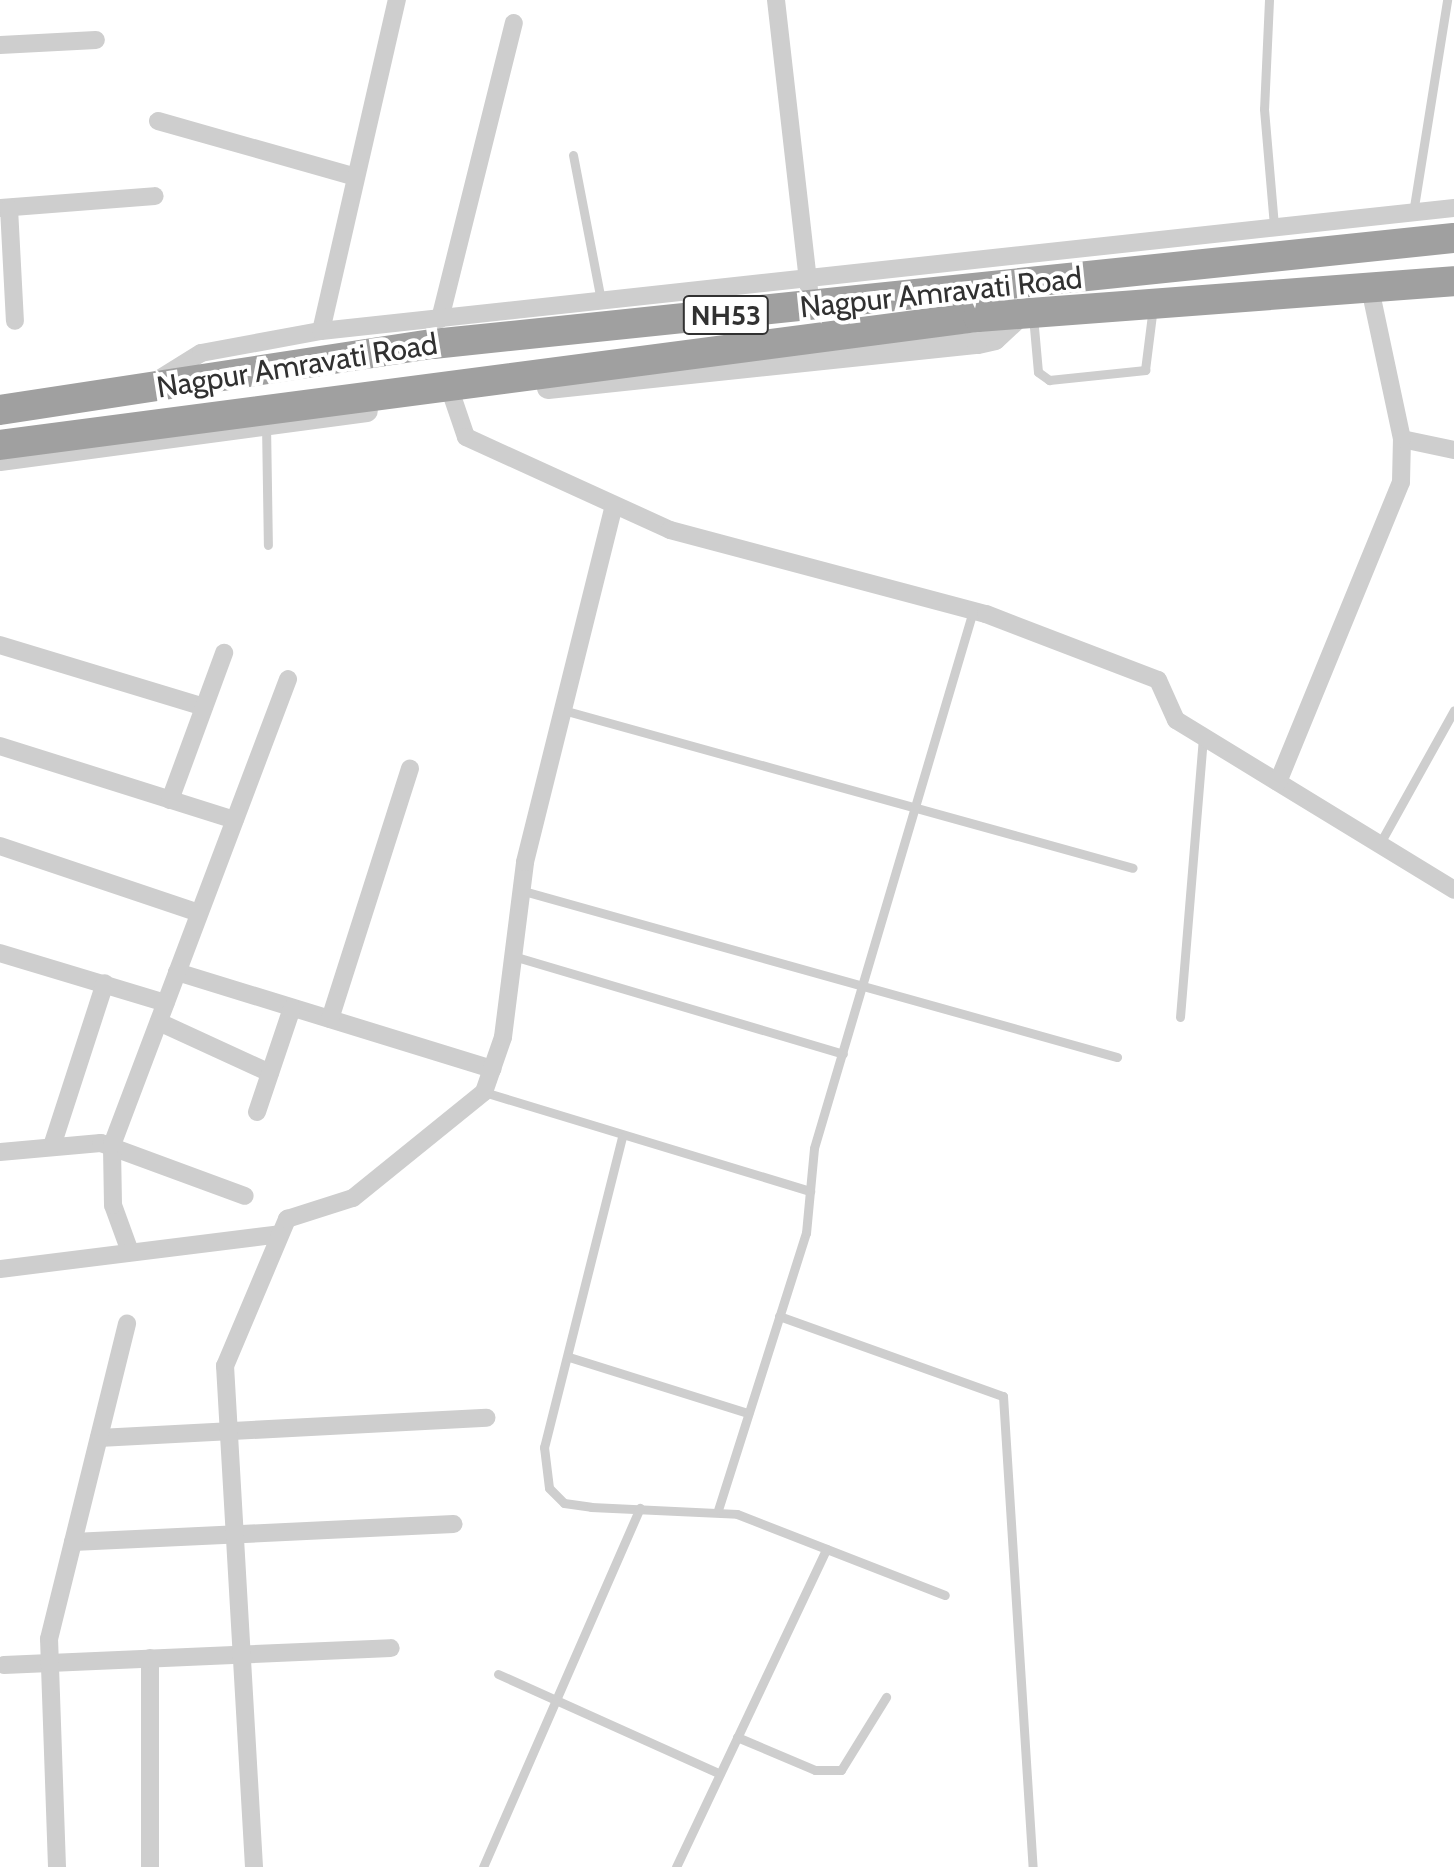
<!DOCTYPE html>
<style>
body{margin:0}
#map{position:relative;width:1454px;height:1867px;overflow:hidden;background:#fff;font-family:Cabin,sans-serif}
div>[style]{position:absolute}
.service>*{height:9px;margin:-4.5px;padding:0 4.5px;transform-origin:4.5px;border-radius:4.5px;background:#cecece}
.minor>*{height:18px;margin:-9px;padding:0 9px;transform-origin:9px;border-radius:9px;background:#cecece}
.tertiary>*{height:22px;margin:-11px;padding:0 11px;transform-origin:11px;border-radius:11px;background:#cecece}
.trunk>*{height:30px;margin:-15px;padding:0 15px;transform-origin:15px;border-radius:15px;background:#a0a0a0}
span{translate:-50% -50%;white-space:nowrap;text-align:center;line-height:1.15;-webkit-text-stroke:8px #fff;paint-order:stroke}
.shield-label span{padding:2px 6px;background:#fff;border:2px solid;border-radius:6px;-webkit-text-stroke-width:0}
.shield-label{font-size:28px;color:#313131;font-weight:700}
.street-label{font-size:30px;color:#313131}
</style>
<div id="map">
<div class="service">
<i style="left:1269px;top:0;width:109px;rotate:92.6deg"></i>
<i style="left:1264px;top:109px;width:117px;rotate:85.1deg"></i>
<i style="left:573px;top:155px;width:148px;rotate:79.1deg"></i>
<i style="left:1413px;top:213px;width:216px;rotate:-80.9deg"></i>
<i style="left:1033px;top:316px;width:56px;rotate:84.9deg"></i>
<i style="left:1038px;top:372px;width:14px;rotate:36deg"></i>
<i style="left:1049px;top:380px;width:97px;rotate:-5.9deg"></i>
<i style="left:1145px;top:370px;width:64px;rotate:-82.8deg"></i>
<i style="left:266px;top:424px;width:121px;rotate:89.1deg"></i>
<i style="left:563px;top:710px;width:591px;rotate:15.49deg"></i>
<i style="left:1379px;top:845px;width:154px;rotate:-60.9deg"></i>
<i style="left:520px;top:890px;width:620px;rotate:15.63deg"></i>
<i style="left:513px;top:956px;width:344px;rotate:16.5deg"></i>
<i style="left:1180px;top:1017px;width:281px;rotate:-85.3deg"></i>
<i style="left:484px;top:1092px;width:341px;rotate:16.9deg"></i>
<i style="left:622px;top:1137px;width:320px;rotate:104.1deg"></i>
<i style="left:544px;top:1447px;width:41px;rotate:83deg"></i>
<i style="left:549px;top:1488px;width:21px;rotate:45deg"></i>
<i style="left:564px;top:1503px;width:27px;rotate:8deg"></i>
<i style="left:591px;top:1507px;width:146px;rotate:2.7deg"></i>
<i style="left:737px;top:1514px;width:223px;rotate:21.3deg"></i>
<i style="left:779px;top:1316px;width:238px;rotate:19.7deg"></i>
<i style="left:1003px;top:1396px;width:472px;rotate:86.4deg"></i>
<i style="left:569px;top:1357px;width:188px;rotate:17.4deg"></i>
<i style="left:718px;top:1510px;width:291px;rotate:-72.4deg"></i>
<i style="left:806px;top:1233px;width:85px;rotate:-84.6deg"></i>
<i style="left:814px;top:1148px;width:560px;rotate:-73.51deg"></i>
<i style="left:498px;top:1674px;width:243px;rotate:24.2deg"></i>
<i style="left:737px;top:1737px;width:85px;rotate:22.9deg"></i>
<i style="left:815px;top:1770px;width:26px"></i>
<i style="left:841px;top:1770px;width:86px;rotate:-58.3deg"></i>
<i style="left:483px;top:1867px;width:392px;rotate:-66.4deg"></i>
<i style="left:676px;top:1867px;width:352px;rotate:-64.7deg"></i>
</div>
<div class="minor">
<i style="left:776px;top:0;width:309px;rotate:83.5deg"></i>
<i style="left:0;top:45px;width:96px;rotate:-3deg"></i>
<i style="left:158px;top:121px;width:203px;rotate:15.8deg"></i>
<i style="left:0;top:208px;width:155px;rotate:-4.4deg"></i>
<i style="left:9px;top:208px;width:113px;rotate:87deg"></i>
<i style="left:440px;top:319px;width:305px;rotate:-76deg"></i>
<i style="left:321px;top:331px;width:340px;rotate:-77.1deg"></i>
<i style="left:156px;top:381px;width:53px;rotate:-31.9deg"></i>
<i style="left:201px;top:353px;width:122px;rotate:-10.4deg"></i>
<i style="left:321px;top:331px;width:1140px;rotate:-6.2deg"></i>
<i style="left:448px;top:384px;width:56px;rotate:71.2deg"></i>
<i style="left:466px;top:437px;width:224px;rotate:24.5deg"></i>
<i style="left:670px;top:530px;width:327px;rotate:14.9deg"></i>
<i style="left:986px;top:614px;width:184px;rotate:21deg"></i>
<i style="left:1158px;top:680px;width:44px;rotate:65.8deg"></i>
<i style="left:1176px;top:720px;width:326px;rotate:31.4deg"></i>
<i style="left:1402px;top:439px;width:53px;rotate:11.9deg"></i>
<i style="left:0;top:645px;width:213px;rotate:16.9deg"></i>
<i style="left:0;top:746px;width:246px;rotate:17.5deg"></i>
<i style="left:1278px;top:782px;width:324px;rotate:-67.7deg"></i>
<i style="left:1401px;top:482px;width:43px;rotate:-88.7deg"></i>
<i style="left:1402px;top:439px;width:154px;rotate:-102deg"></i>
<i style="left:170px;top:800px;width:157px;rotate:-69.8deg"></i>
<i style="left:0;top:846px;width:210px;rotate:18.6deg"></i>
<i style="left:0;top:953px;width:173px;rotate:16.8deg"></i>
<i style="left:177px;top:972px;width:330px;rotate:17.1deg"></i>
<i style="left:330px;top:1019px;width:263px;rotate:-72.3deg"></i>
<i style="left:159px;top:1022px;width:122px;rotate:24.7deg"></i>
<i style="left:257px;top:1112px;width:110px;rotate:-71.4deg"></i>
<i style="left:52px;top:1146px;width:171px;rotate:-72deg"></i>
<i style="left:0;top:1152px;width:101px;rotate:-5.1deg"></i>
<i style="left:101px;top:1143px;width:153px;rotate:20.2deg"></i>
<i style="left:129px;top:1249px;width:47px;rotate:-110deg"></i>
<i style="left:113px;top:1205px;width:60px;rotate:-91deg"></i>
<i style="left:112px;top:1145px;width:498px;rotate:-69.3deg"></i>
<i style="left:0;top:1269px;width:282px;rotate:-7.1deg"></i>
<i style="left:99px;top:1438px;width:388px;rotate:-3deg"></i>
<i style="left:73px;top:1542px;width:381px;rotate:-2.7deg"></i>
<i style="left:150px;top:1658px;width:209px;rotate:90deg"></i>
<i style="left:4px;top:1665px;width:387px;rotate:-2.5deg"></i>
<i style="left:57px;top:1867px;width:228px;rotate:-92deg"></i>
<i style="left:49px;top:1639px;width:325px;rotate:-76.1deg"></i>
<i style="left:254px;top:1867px;width:502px;rotate:-93.31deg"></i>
<i style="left:225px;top:1366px;width:160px;rotate:-67.1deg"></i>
<i style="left:287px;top:1219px;width:69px;rotate:-17.7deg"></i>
<i style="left:353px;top:1198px;width:169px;rotate:-39deg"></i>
<i style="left:484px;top:1092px;width:58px;rotate:-70.9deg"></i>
<i style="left:503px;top:1037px;width:176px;rotate:-82.8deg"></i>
<i style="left:525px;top:862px;width:367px;rotate:-76deg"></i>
</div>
<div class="tertiary">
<i style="left:548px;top:388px;width:432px;rotate:-6deg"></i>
<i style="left:978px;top:343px;width:17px;rotate:-13deg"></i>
<i style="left:995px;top:339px;width:37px;rotate:-43deg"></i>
<i style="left:0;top:460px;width:370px;rotate:-7.6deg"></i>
</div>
<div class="trunk">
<i style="left:0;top:410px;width:438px;rotate:-8.7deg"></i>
<i style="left:433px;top:344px;width:1026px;rotate:-5.93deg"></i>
<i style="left:0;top:445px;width:986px;rotate:-7.46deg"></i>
<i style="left:978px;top:317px;width:477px;rotate:-4.3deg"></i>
</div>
<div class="shield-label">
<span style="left:726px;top:315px">NH53</span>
</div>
<div class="street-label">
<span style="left:941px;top:293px;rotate:-6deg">Nagpur Amravati Road</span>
<span style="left:297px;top:366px;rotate:-9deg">Nagpur Amravati Road</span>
</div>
</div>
